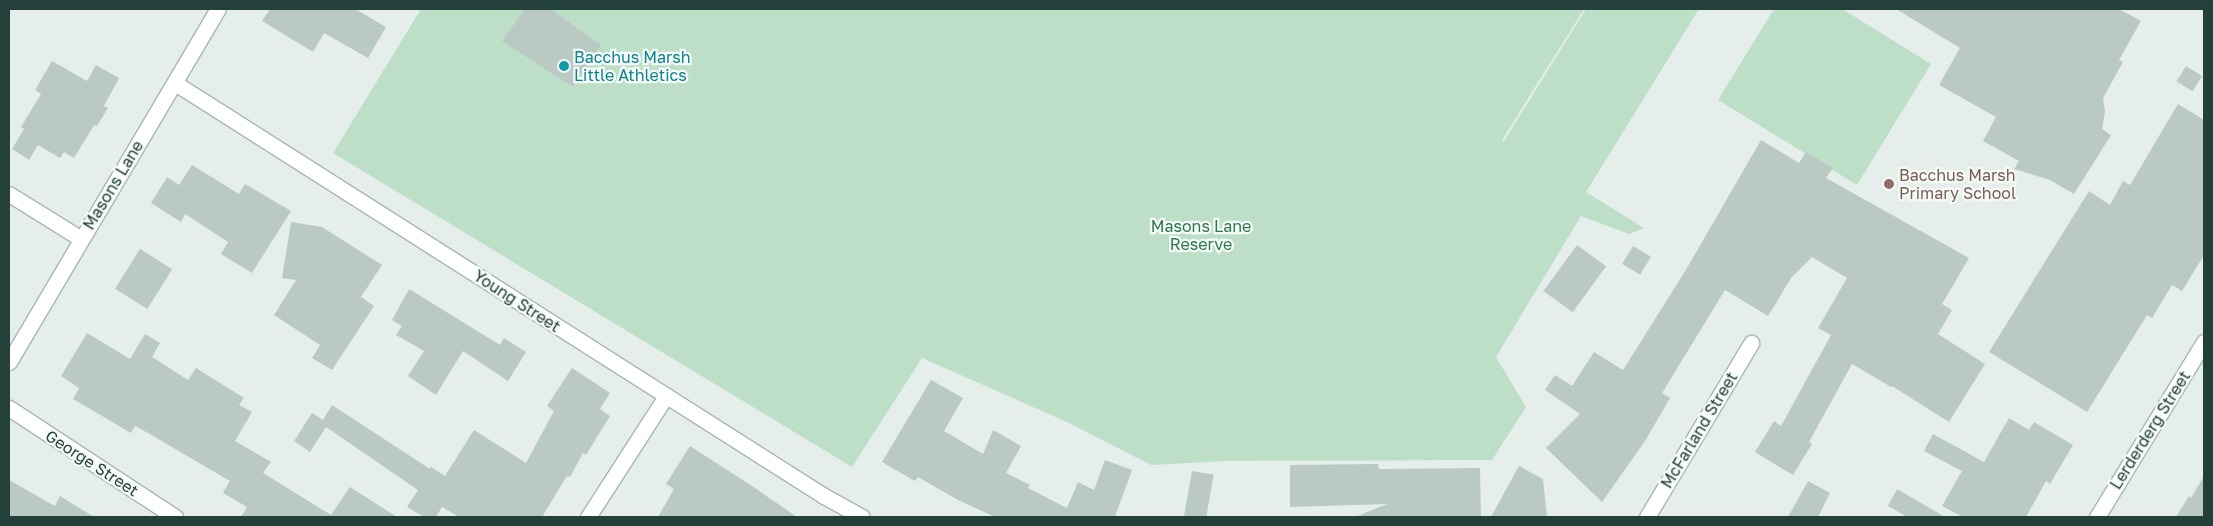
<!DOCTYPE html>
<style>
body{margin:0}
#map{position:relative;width:2213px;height:526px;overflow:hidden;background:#e5eeea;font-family:"Golos Text",sans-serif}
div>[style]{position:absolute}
.green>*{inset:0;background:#bddfc8}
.building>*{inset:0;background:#bac9c3;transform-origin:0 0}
.roads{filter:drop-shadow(1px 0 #a7b7b2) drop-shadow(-1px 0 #a7b7b2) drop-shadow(0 1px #a7b7b2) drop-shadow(0 -1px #a7b7b2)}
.minor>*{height:15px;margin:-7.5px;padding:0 7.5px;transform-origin:7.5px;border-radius:7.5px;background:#fff}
.dots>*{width:14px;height:14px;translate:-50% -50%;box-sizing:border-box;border:2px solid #f5faf8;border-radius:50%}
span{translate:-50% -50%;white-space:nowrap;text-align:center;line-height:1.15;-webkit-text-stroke:4.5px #f5faf8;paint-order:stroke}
.culture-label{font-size:16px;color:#0d838f}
.left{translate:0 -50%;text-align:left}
.education-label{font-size:16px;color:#785e54}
.street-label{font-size:16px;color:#23413a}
.park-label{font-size:16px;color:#2c794c}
.frame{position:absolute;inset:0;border:10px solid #23413a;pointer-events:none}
</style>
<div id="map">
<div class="green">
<i style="clip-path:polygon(421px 9px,1584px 9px,1502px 140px,1504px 141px,1586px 9px,1699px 9px,1586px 192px,1644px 228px,1629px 234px,1581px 216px,1496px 357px,1526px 407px,1492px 460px,1224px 461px,1151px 465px,1067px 422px,922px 358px,852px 467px,333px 153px)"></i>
<i style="clip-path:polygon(1774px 9px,1842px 9px,1931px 64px,1857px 185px,1718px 100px)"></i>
</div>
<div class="building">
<i style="clip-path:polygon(270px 9px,355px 9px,386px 27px,368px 58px,324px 33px,313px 52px,262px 21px)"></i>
<i style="clip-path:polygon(525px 9px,550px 9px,601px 45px,573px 87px,502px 41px)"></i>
<i style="clip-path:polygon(1896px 9px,2119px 9px,2141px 21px,2119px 60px,2123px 62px,2103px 98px,2105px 111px,2102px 129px,2111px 135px,2074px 194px,2050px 180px,2014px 169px,2019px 161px,1983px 141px,1996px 117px,1939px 85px,1960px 48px)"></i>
<i style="clip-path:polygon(52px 61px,87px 81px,96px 65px,119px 78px,104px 106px,108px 108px,97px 126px,94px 125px,74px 158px,64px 152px,60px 158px,38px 145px,29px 160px,12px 149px,24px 129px,21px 127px,41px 94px,35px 90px)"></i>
<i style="left:2186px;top:66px;width:19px;height:18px;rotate:32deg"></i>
<i style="clip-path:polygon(2178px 104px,2204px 120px,2204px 255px,2182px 291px,2172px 285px,2152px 318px,2147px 315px,2087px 412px,1989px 352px,2089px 191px,2110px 205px,2123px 181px,2130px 185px)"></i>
<i style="clip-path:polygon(1761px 140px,1799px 163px,1806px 152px,1833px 168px,1826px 178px,1969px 258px,1942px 304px,1952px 310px,1938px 334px,1985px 364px,1949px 422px,1892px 386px,1891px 387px,1852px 364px,1809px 442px,1812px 444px,1793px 475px,1755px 452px,1774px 421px,1781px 426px,1831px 335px,1818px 328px,1847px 278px,1812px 257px,1791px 278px,1768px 316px,1725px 290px,1662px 393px,1670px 398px,1645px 441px,1602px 502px,1546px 448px,1580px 414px,1545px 390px,1555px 375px,1572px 386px,1594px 352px,1623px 370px,1687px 268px)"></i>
<i style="clip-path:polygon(192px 165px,239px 194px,245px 184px,291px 211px,252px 273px,221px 254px,228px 242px,185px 214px,181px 222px,151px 203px,167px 177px,179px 185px)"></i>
<i style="clip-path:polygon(291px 222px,322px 227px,382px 265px,361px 297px,374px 306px,332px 370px,312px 358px,320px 345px,274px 315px,296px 280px,282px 278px)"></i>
<i style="left:1577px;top:245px;width:36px;height:57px;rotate:36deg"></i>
<i style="left:1633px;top:246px;width:21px;height:21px;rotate:31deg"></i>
<i style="left:140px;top:249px;width:38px;height:47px;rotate:32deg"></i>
<i style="clip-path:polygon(409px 289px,500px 345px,504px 338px,526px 352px,508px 381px,463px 351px,436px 395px,408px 376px,424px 351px,396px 335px,402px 326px,392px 320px)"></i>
<i style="clip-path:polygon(87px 333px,130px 359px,145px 334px,160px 343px,152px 357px,188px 380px,196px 368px,244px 398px,239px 405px,252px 412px,235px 441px,271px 462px,263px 473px,331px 515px,350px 487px,397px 517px,241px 517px,247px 507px,223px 493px,230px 481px,148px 433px,135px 426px,131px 433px,73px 399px,79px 388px,61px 376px)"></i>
<i style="clip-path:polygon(572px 368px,610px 393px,600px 409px,610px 416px,586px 455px,583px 453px,570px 477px,567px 476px,542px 517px,459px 517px,442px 507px,436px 517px,424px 517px,407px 507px,418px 490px,326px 427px,310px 452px,294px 441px,312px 413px,323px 420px,332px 405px,430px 469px,431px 467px,445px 476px,474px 430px,526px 463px,554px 411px,547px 406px)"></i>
<i style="clip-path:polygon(931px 380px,963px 398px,944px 431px,983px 454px,993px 430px,1021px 446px,1006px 473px,1030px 485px,1028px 488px,1067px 508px,1078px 482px,1094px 490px,1105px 460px,1132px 470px,1115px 517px,995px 517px,958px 500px,918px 477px,915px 481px,882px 462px)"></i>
<i style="clip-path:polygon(2009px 418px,2029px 430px,2034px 422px,2073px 445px,2050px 484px,2046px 481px,2026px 517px,1963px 517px,1942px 506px,1962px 471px,1924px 451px,1933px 434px,1984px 462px)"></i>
<i style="clip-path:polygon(690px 446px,752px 486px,797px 517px,658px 517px,674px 489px,666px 484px)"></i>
<i style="clip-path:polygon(1378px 464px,1379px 469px,1480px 468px,1481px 517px,1355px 517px,1387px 504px,1290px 507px,1290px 465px)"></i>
<i style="clip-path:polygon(1519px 466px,1543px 479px,1547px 517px,1491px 517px)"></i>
<i style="left:1192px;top:471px;width:22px;height:47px;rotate:10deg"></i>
<i style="clip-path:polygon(2204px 476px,2204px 517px,2176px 517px,2189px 496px,2191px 498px)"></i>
<i style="clip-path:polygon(9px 480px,55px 506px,60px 496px,94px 517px,9px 517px)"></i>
<i style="clip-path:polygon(1808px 481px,1830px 493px,1818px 517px,1788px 517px)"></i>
<i style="clip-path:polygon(1897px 489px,1945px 517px,1907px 517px,1888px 506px)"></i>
</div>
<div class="roads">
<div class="minor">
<i style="left:175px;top:83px;width:769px;rotate:32.47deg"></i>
<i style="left:824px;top:496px;width:43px;rotate:28.9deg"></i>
<i style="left:9px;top:194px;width:84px;rotate:31.8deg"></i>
<i style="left:9px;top:362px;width:410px;rotate:-59.4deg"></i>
<i style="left:9px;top:408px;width:199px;rotate:33.3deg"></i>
<i style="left:588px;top:517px;width:144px;rotate:-57.2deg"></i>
<i style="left:1647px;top:517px;width:203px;rotate:-59.1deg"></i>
<i style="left:2097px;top:517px;width:205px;rotate:-58.6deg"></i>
</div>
</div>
<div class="dots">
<i style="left:564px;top:66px;background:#0f9aa8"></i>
<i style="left:1889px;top:184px;background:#8d6e63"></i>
</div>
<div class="culture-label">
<span class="left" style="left:574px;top:66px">Bacchus Marsh<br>Little Athletics</span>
</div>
<div class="education-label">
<span class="left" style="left:1899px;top:184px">Bacchus Marsh<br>Primary School</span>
</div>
<div class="street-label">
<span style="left:113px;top:185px;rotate:-59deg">Masons Lane</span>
<span style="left:517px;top:301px;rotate:33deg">Young Street</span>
<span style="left:1699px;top:430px;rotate:-59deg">McFarland Street</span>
<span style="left:2150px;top:430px;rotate:-58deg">Lerderderg Street</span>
<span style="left:92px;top:463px;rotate:33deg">George Street</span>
</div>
<div class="park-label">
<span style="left:1201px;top:235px">Masons Lane<br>Reserve</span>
</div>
<div class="frame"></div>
</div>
